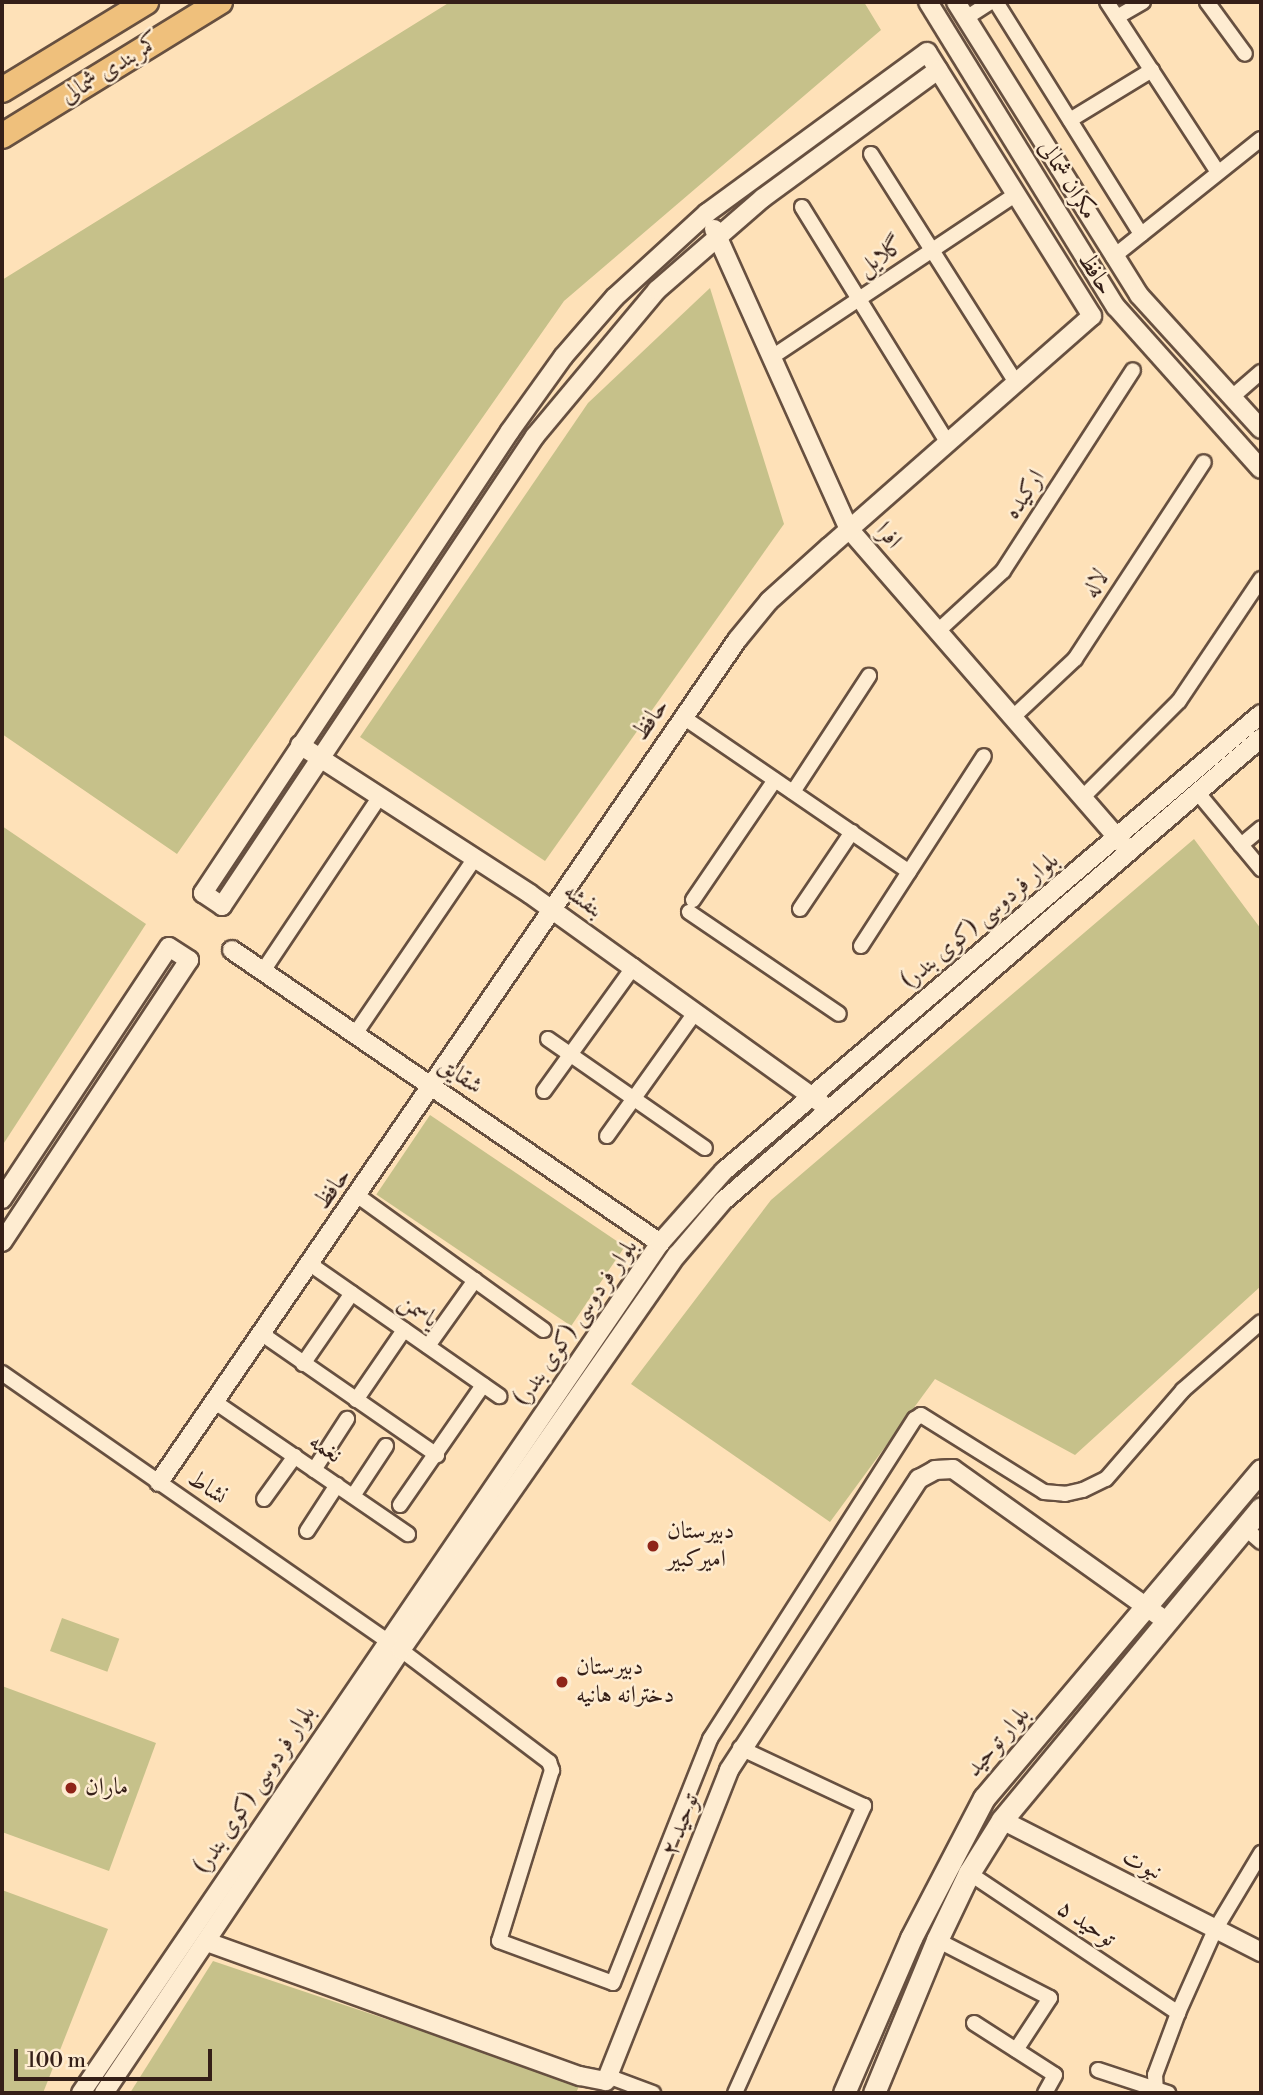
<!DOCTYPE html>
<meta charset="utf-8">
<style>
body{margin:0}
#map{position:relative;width:1263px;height:2095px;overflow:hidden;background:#fee1b8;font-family:"Libre Bodoni",Amiri,serif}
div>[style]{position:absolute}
.green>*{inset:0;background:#c6c18a;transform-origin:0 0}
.roads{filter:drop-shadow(2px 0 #675040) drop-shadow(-2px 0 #675040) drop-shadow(0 2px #675040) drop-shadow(0 -2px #675040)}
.minor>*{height:14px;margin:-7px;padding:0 7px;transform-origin:7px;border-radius:7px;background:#feecd1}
.tertiary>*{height:18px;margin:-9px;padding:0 9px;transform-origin:9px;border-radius:9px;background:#feecd1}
.secondary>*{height:21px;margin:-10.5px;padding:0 10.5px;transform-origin:10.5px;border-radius:10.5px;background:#feecd1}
.trunk>*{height:24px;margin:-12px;padding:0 12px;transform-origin:12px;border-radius:12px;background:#efc07c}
.dots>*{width:19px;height:19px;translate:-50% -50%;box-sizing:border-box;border:4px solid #feecd1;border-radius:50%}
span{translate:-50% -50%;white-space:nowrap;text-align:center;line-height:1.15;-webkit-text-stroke:5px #feecd1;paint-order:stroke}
.street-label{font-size:24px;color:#351f18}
.poi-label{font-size:24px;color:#351f18}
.left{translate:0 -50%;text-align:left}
.frame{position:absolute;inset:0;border:4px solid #351f18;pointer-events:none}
.scale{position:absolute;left:14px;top:2049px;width:198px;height:32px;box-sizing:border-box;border:4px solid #351f18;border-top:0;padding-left:9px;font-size:21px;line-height:24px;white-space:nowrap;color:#351f18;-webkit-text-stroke:5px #feecd1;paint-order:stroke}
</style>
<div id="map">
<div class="green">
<i style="clip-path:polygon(450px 2px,864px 2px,881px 30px,564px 301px,177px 854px,2px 734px,2px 280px)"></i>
<i style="clip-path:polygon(710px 288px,784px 524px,545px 861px,360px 737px,588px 403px)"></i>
<i style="clip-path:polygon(2px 826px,146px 924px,2px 1146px)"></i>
<i style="clip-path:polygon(1194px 839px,1261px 929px,1261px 1286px,1075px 1455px,935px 1379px,830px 1522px,631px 1384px,771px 1200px)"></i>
<i style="left:430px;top:1115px;width:235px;height:96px;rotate:34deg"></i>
<i style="left:62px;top:1618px;width:61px;height:35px;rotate:20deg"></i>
<i style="clip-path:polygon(2px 1686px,156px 1743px,109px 1871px,2px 1832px)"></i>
<i style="clip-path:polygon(2px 1890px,108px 1929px,43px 2093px,2px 2091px)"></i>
<i style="clip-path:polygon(213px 1961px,580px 2084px,576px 2093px,130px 2093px)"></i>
</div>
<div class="roads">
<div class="minor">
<i style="left:996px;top:2px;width:274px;rotate:58deg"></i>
<i style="left:1107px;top:2px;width:203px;rotate:56.9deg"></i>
<i style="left:1207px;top:2px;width:64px;rotate:53.8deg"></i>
<i style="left:1117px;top:17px;width:30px;rotate:-30deg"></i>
<i style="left:966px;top:18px;width:30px;rotate:-33deg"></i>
<i style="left:1070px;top:120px;width:96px;rotate:-31.4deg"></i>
<i style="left:871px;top:154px;width:272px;rotate:57.6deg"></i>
<i style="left:802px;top:207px;width:278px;rotate:58.3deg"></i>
<i style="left:1113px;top:257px;width:189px;rotate:-38.6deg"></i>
<i style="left:772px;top:357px;width:293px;rotate:-33.7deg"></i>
<i style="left:1232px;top:397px;width:38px;rotate:-41deg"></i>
<i style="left:938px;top:631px;width:88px;rotate:-42.7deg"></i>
<i style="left:1003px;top:571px;width:239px;rotate:-57.1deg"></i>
<i style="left:683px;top:717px;width:274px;rotate:34.4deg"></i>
<i style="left:1012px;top:718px;width:86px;rotate:-43.1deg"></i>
<i style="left:1075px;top:659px;width:235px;rotate:-56.8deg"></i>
<i style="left:793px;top:792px;width:139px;rotate:-56.8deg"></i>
<i style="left:1198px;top:793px;width:99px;rotate:50.3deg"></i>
<i style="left:1084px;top:796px;width:134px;rotate:-45deg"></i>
<i style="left:1179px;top:701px;width:147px;rotate:-56.1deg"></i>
<i style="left:1241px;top:845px;width:26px;rotate:-40deg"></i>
<i style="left:693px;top:900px;width:145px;rotate:-55.7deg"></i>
<i style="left:800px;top:909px;width:93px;rotate:-56deg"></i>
<i style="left:689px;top:912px;width:181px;rotate:34.2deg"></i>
<i style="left:861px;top:946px;width:226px;rotate:-57.1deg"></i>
<i style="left:263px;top:971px;width:211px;rotate:-56.2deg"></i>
<i style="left:355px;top:1034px;width:213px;rotate:-55.7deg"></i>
<i style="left:548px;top:1039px;width:191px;rotate:34.8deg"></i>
<i style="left:544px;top:1091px;width:154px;rotate:-54.2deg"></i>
<i style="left:607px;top:1136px;width:153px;rotate:-54.5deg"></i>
<i style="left:358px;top:1196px;width:229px;rotate:35.8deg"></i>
<i style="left:310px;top:1264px;width:231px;rotate:34.9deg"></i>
<i style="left:262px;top:1334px;width:213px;rotate:34.7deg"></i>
<i style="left:428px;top:1346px;width:81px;rotate:-54.5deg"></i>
<i style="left:303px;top:1364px;width:86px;rotate:-55.4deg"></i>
<i style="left:2px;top:1373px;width:469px;rotate:34.8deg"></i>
<i style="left:356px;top:1400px;width:85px;rotate:-55.6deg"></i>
<i style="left:215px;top:1402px;width:234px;rotate:34.4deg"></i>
<i style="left:314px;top:1470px;width:61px;rotate:-57.1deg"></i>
<i style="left:353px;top:1496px;width:60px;rotate:-56.6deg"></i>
<i style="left:264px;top:1499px;width:53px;rotate:-54.2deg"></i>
<i style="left:400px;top:1505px;width:146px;rotate:-55.3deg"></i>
<i style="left:1245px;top:1528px;width:21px;rotate:41deg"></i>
<i style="left:307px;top:1531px;width:55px;rotate:-56.9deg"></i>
<i style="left:401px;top:1650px;width:186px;rotate:37.1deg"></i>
<i style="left:549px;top:1762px;width:9px;rotate:69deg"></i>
<i style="left:552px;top:1770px;width:179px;rotate:107.2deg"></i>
<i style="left:499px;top:1941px;width:121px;rotate:20.2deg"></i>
<i style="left:613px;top:1983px;width:263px;rotate:-68.3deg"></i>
<i style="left:710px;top:1739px;width:380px;rotate:-57.4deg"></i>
<i style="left:915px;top:1419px;width:7px;rotate:-34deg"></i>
<i style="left:921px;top:1415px;width:145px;rotate:32deg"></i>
<i style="left:1044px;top:1492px;width:21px;rotate:5deg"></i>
<i style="left:1065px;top:1494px;width:18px;rotate:-13deg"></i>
<i style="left:1083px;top:1490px;width:25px;rotate:-26deg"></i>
<i style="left:1106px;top:1479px;width:118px;rotate:-49.1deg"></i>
<i style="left:1183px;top:1390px;width:103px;rotate:-41.1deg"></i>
<i style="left:969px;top:1873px;width:252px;rotate:33.8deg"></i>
<i style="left:937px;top:1940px;width:127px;rotate:27.2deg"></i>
<i style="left:1050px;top:1998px;width:62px;rotate:123.2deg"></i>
<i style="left:974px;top:2023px;width:96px;rotate:32.7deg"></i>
<i style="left:1055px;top:2075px;width:21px;rotate:119deg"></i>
<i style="left:1098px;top:2070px;width:74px;rotate:18.2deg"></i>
<i style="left:610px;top:2077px;width:46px;rotate:20.4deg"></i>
<i style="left:735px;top:2093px;width:315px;rotate:-65.8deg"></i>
<i style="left:864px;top:1806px;width:137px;rotate:-154.9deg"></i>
<i style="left:1156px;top:2093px;width:18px;rotate:-93deg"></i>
<i style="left:1155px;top:2075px;width:66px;rotate:-69.6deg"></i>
<i style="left:1178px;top:2013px;width:91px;rotate:-66deg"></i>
<i style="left:1215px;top:1930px;width:90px;rotate:-59.1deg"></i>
</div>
<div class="tertiary">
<i style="left:928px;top:2px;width:358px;rotate:58.4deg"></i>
<i style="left:1116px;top:307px;width:217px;rotate:48.2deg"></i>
<i style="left:956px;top:2px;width:345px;rotate:58deg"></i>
<i style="left:1139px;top:295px;width:181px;rotate:47.7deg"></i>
<i style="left:714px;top:229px;width:329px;rotate:65.8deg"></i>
<i style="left:849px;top:529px;width:416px;rotate:49deg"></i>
<i style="left:300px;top:745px;width:274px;rotate:32.9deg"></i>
<i style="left:530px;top:894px;width:358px;rotate:35.7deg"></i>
<i style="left:232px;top:950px;width:519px;rotate:34.39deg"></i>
<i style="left:2px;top:1199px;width:302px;rotate:-56.5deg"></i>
<i style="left:169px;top:947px;width:24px;rotate:33deg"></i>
<i style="left:189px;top:960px;width:338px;rotate:123.5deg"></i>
<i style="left:159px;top:1482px;width:1021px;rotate:-55.53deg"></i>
<i style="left:737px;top:640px;width:50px;rotate:-50.6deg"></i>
<i style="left:769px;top:601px;width:81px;rotate:-42deg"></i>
<i style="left:829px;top:547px;width:350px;rotate:-41.3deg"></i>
<i style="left:1092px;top:316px;width:311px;rotate:-122deg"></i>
<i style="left:927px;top:52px;width:273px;rotate:143.8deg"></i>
<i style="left:707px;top:213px;width:125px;rotate:137.6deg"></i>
<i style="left:615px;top:297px;width:79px;rotate:130.9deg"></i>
<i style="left:563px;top:357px;width:91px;rotate:125.6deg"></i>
<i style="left:510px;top:431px;width:555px;rotate:123.6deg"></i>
<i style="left:203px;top:893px;width:23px;rotate:34deg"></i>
<i style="left:222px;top:906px;width:565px;rotate:-56.34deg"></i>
<i style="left:535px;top:436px;width:190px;rotate:-50.1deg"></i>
<i style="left:657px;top:290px;width:140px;rotate:-41deg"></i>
<i style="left:763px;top:198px;width:217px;rotate:-36.2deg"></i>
<i style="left:1002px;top:1820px;width:291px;rotate:27deg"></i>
<i style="left:207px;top:1942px;width:396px;rotate:19.8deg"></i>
<i style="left:580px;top:2076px;width:26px;rotate:11deg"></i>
<i style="left:606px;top:2081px;width:334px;rotate:-68.4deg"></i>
<i style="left:729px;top:1770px;width:348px;rotate:-56.9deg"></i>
<i style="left:919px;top:1479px;width:18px;rotate:-29deg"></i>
<i style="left:935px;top:1470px;width:18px;rotate:-3deg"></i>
<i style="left:953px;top:1469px;width:262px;rotate:35.5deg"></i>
<i style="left:81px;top:2093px;width:1028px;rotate:-55.74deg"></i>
<i style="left:660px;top:1243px;width:96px;rotate:-48.4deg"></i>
<i style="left:724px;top:1171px;width:705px;rotate:-40.4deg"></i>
<i style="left:104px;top:2093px;width:533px;rotate:-56.16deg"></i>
<i style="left:401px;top:1650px;width:482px;rotate:-55.1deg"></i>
<i style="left:677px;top:1255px;width:71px;rotate:-49.6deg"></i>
<i style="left:723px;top:1201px;width:710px;rotate:-40.72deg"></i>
</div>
<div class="secondary">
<i style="left:844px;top:2093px;width:169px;rotate:-66.6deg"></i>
<i style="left:911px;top:1938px;width:158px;rotate:-62.5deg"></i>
<i style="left:984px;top:1798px;width:429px;rotate:-49.8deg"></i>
<i style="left:874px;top:2093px;width:165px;rotate:-67.6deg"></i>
<i style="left:937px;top:1940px;width:74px;rotate:-64.5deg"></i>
<i style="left:969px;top:1873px;width:62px;rotate:-58.1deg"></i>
<i style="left:1002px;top:1820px;width:405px;rotate:-50.3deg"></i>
</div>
<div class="trunk">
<i style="left:2px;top:90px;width:169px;rotate:-31.4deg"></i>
<i style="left:2px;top:136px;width:256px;rotate:-31.6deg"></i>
</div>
</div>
<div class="dots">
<i style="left:653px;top:1546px;background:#8f2418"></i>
<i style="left:562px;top:1682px;background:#8f2418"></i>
<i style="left:71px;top:1788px;background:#8f2418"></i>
</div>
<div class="street-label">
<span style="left:111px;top:69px;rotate:-32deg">کمربندی شمالی</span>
<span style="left:1067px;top:180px;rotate:58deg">مکران شمالی</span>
<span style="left:881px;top:257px;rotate:-34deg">گلایل</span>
<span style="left:1095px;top:274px;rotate:58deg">حافظ</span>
<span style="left:1025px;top:495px;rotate:-57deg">ارکیده</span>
<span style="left:888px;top:536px;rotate:50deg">افرا</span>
<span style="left:1096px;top:584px;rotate:-58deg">لاله</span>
<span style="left:651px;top:720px;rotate:-56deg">حافظ</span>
<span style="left:583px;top:901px;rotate:35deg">بنفشه</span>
<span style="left:980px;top:921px;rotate:-40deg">بلوار فردوسی (کوی بندر)</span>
<span style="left:460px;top:1076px;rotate:34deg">شقایق</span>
<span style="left:333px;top:1189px;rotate:-55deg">حافظ</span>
<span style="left:418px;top:1311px;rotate:35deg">یاسمن</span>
<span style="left:576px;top:1323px;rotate:-55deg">بلوار فردوسی (کوی بندر)</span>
<span style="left:325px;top:1449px;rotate:34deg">نغمه</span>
<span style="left:207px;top:1488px;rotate:35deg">نشاط</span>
<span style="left:998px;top:1742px;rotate:-49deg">بلوار توحید</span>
<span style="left:255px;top:1790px;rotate:-56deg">بلوار فردوسی (کوی بندر)</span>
<span style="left:681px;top:1825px;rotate:-69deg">توحید ۲</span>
<span style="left:1142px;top:1865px;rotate:27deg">نبوت</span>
<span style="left:1086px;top:1924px;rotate:34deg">توحید ۵</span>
</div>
<div class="poi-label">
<span class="left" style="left:667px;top:1546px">دبیرستان<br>امیرکبیر</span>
<span class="left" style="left:576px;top:1682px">دبیرستان<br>دخترانه هانیه</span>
<span class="left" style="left:85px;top:1788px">ماران</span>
</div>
<div class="frame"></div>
<div class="scale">100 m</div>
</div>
